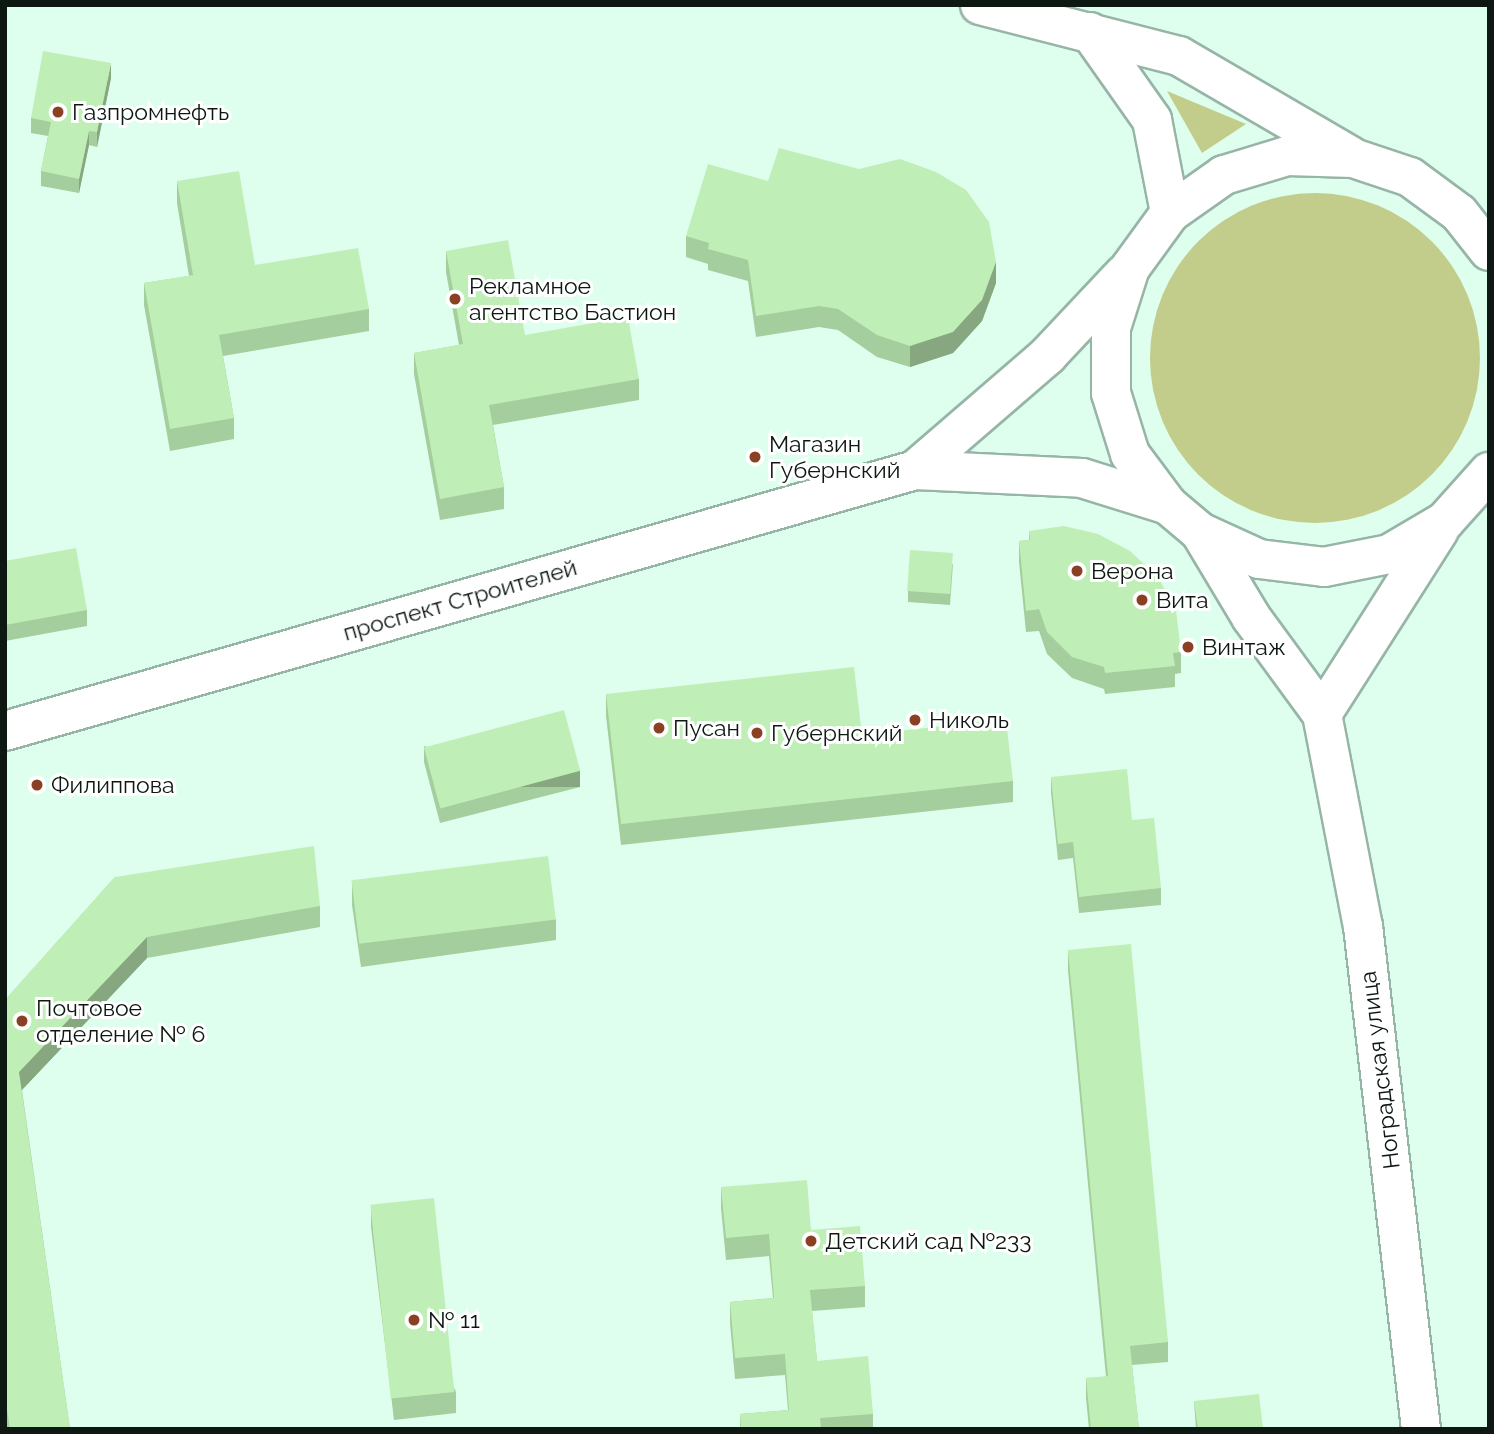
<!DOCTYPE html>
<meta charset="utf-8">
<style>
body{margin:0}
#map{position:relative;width:1494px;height:1434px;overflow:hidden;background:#defeee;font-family:Raleway,sans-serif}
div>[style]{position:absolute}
.green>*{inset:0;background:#c2cd8b}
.round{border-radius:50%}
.roads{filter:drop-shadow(2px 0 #97b5a7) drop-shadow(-2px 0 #97b5a7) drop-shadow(0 2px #97b5a7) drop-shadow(0 -2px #97b5a7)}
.major>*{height:38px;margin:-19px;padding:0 19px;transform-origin:19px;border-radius:19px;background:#fff}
.wall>*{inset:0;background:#a4ce9d}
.shaded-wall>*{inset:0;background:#86a77f;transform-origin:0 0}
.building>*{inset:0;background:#bfefb6;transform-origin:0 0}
.dots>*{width:19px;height:19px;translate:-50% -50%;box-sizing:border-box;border:4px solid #fff;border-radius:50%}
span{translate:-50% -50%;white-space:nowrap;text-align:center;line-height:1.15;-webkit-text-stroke:6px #fff;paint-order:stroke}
.poi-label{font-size:23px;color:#0d1813}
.left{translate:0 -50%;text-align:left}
.street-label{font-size:23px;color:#0d1813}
.frame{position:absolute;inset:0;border:7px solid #0d1813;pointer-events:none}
</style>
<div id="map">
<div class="green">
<i style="clip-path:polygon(1167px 91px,1246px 124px,1202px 153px)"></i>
<i class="round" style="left:1150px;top:193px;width:330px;height:330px"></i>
</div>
<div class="roads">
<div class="major">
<i style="left:980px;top:5px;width:205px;rotate:14.4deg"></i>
<i style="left:1179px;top:56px;width:199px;rotate:30.2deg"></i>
<i style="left:1090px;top:32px;width:108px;rotate:54.8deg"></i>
<i style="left:1152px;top:120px;width:95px;rotate:79deg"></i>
<i style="left:1489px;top:251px;width:48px;rotate:-128.3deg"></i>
<i style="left:1459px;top:213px;width:61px;rotate:-143.7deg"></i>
<i style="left:1410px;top:177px;width:60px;rotate:-161.6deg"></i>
<i style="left:1353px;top:158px;width:66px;rotate:-178.3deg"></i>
<i style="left:1287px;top:156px;width:66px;rotate:163.2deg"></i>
<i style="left:1224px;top:175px;width:66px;rotate:144.9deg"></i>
<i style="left:1170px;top:213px;width:68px;rotate:126deg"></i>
<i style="left:1130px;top:268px;width:63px;rotate:107.6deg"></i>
<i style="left:1111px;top:328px;width:65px;rotate:90deg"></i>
<i style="left:1111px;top:393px;width:64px;rotate:72.7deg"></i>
<i style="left:1130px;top:454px;width:64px;rotate:53.3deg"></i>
<i style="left:1168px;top:505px;width:42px;rotate:40.2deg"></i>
<i style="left:1200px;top:532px;width:65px;rotate:24.6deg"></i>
<i style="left:1259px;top:559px;width:65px;rotate:7deg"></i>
<i style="left:1324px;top:567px;width:66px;rotate:-11.3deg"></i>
<i style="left:1389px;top:554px;width:65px;rotate:-30.5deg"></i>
<i style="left:1445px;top:521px;width:66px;rotate:-48.1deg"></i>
<i style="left:915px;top:470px;width:176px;rotate:-40.8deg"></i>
<i style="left:1048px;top:355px;width:110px;rotate:-46.8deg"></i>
<i style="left:1200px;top:532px;width:99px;rotate:59deg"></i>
<i style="left:1251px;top:617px;width:120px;rotate:53.8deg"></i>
<i style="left:1322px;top:714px;width:216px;rotate:79.1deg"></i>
<i style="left:1363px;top:926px;width:506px;rotate:83.42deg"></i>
<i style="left:1322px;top:714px;width:218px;rotate:-57.5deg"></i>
<i style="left:5px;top:731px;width:947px;rotate:-16deg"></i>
<i style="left:915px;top:470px;width:167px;rotate:2.7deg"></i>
<i style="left:1082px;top:478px;width:90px;rotate:17.4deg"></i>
</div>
</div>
<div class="wall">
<i style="clip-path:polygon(111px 78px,97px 147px,89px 145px,79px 193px,41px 186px,41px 171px,48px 136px,31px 133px,31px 118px)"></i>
<i style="clip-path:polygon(177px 181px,255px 265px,369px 309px,369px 331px,223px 356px,234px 418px,234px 439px,170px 451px,144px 305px,144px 283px,189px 276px,177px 203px)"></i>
<i style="clip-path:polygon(686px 236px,996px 283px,982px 321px,953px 353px,910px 367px,877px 357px,838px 330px,819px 327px,756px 337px,748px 281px,708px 270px,708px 264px,686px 257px)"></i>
<i style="clip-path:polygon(446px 251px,525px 335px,639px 379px,639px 400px,493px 425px,504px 487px,504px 509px,440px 520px,414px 374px,414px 353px,459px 345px,446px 272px)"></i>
<i style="clip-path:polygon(1029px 531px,1181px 652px,1181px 673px,1175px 674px,1175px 687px,1105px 694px,1104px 689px,1072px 678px,1047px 654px,1039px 631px,1026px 632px,1019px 562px,1019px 541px,1029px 540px)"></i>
<i style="clip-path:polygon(5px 561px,87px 610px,87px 626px,5px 641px)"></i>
<i style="clip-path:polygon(953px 564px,950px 605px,908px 602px,908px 591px)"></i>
<i style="clip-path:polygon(606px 694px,862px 735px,1013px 781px,1013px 802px,621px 845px,606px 716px)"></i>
<i style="clip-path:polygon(424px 746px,580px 787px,440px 823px,424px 762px)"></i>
<i style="clip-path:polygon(1051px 777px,1132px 820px,1161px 888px,1161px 905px,1079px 913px,1073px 858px,1058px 860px,1051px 793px)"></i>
<i style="clip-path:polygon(115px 877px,320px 906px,320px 927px,147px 958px,22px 1090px,70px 1429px,7px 1429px,5px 1418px,5px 1000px)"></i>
<i style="clip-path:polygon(352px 884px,556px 919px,556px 940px,361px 967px,352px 905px)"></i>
<i style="clip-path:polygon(1068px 950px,1168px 1342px,1168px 1362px,1132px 1365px,1139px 1429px,1089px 1429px,1086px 1398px,1086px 1378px,1106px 1377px,1068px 970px)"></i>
<i style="clip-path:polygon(721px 1187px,811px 1230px,865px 1286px,865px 1307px,812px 1311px,817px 1361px,873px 1414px,873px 1429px,740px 1429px,740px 1414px,788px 1410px,785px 1375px,735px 1379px,730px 1323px,730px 1302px,773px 1298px,769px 1256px,726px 1260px,721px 1208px)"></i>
<i style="clip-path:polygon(371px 1206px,456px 1392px,456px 1413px,394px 1420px,371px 1227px)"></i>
<i style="clip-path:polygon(1194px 1401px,1263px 1429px,1196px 1429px)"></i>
</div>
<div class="shaded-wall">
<i style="clip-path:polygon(111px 63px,111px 78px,97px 147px,97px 132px)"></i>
<i style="clip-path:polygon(89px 131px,89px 145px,79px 193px,79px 179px)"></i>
<i style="clip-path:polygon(996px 262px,996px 283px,982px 321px,953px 353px,910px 367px,910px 346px)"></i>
<i style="left:580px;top:771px;width:16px;height:145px;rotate:90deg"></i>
<i style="clip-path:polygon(147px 937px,147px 958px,19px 1093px,19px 1072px)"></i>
</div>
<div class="building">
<i style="clip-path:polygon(43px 51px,111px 63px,97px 132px,89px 131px,79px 179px,41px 171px,51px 122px,31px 118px)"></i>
<i style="clip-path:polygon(779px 148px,859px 169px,900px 159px,936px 172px,966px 190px,989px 222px,996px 262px,982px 300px,953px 332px,910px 346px,877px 335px,838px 309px,819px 306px,756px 316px,748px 260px,708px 249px,709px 243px,686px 236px,708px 164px,768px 181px)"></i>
<i style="clip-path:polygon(239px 171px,255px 265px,358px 248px,369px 309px,219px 335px,234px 418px,170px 429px,144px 283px,193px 275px,177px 181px)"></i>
<i style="clip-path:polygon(508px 240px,525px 335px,628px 317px,639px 379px,489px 405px,504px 487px,440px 499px,414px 353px,463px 344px,446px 251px)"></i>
<i style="clip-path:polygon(1064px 526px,1098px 534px,1130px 551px,1158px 577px,1176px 610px,1181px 652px,1173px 653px,1175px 666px,1105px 673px,1104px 667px,1072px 657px,1047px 632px,1039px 609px,1026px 611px,1019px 541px,1030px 540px,1029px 531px)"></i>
<i style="clip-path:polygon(76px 548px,87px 610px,5px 625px,5px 561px)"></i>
<i style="left:910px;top:550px;width:43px;height:41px;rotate:4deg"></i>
<i style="clip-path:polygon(854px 667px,862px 735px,1006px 719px,1013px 781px,621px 824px,606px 694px)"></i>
<i style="left:564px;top:710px;width:63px;height:145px;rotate:75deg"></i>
<i style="clip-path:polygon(1127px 769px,1132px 820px,1154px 818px,1161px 888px,1079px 897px,1073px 842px,1058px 844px,1051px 777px)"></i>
<i style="clip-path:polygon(314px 846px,320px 906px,147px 937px,19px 1072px,70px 1429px,10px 1429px,5px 1397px,5px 1000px,115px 877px)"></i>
<i style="left:548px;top:856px;width:64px;height:198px;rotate:83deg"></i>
<i style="clip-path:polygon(1131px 944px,1168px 1342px,1130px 1346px,1139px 1429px,1091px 1429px,1086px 1378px,1108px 1376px,1068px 950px)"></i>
<i style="clip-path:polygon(807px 1180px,811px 1230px,860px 1226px,865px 1286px,810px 1290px,817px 1361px,868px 1356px,873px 1414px,820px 1418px,821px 1429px,741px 1429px,740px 1414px,789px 1410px,785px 1354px,735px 1358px,730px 1302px,774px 1298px,769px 1234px,726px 1238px,721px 1187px)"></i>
<i style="left:434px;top:1198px;width:195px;height:64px;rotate:84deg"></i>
<i style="clip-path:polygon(1259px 1394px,1263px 1429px,1198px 1429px,1194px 1401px)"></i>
</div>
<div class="dots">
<i style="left:58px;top:112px;background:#8a4123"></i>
<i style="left:455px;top:299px;background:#8a4123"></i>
<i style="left:755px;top:457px;background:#8a4123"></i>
<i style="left:1077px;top:571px;background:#8a4123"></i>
<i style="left:1142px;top:600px;background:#8a4123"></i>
<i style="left:1188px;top:647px;background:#8a4123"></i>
<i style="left:915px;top:720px;background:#8a4123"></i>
<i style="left:659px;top:728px;background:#8a4123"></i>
<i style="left:757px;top:733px;background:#8a4123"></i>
<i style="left:37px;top:785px;background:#8a4123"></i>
<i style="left:22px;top:1021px;background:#8a4123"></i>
<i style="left:811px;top:1241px;background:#8a4123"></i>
<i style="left:414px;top:1320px;background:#8a4123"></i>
</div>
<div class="poi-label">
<span class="left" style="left:72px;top:112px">Газпромнефть</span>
<span class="left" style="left:469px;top:299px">Рекламное<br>агентство Бастион</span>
<span class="left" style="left:769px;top:457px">Магазин<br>Губернский</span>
<span class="left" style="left:1091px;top:571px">Верона</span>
<span class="left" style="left:1156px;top:600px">Вита</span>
<span class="left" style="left:1202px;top:647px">Винтаж</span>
<span class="left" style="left:929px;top:720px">Николь</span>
<span class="left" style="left:673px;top:728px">Пусан</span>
<span class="left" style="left:771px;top:733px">Губернский</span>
<span class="left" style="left:51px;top:785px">Филиппова</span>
<span class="left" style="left:36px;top:1021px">Почтовое<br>отделение № 6</span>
<span class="left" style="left:825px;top:1241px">Детский сад №233</span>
<span class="left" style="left:428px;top:1320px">№ 11</span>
</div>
<div class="street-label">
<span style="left:460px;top:600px;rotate:-16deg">проспект Строителей</span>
<span style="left:1380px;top:1070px;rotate:-97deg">Ноградская улица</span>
</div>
<div class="frame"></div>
</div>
